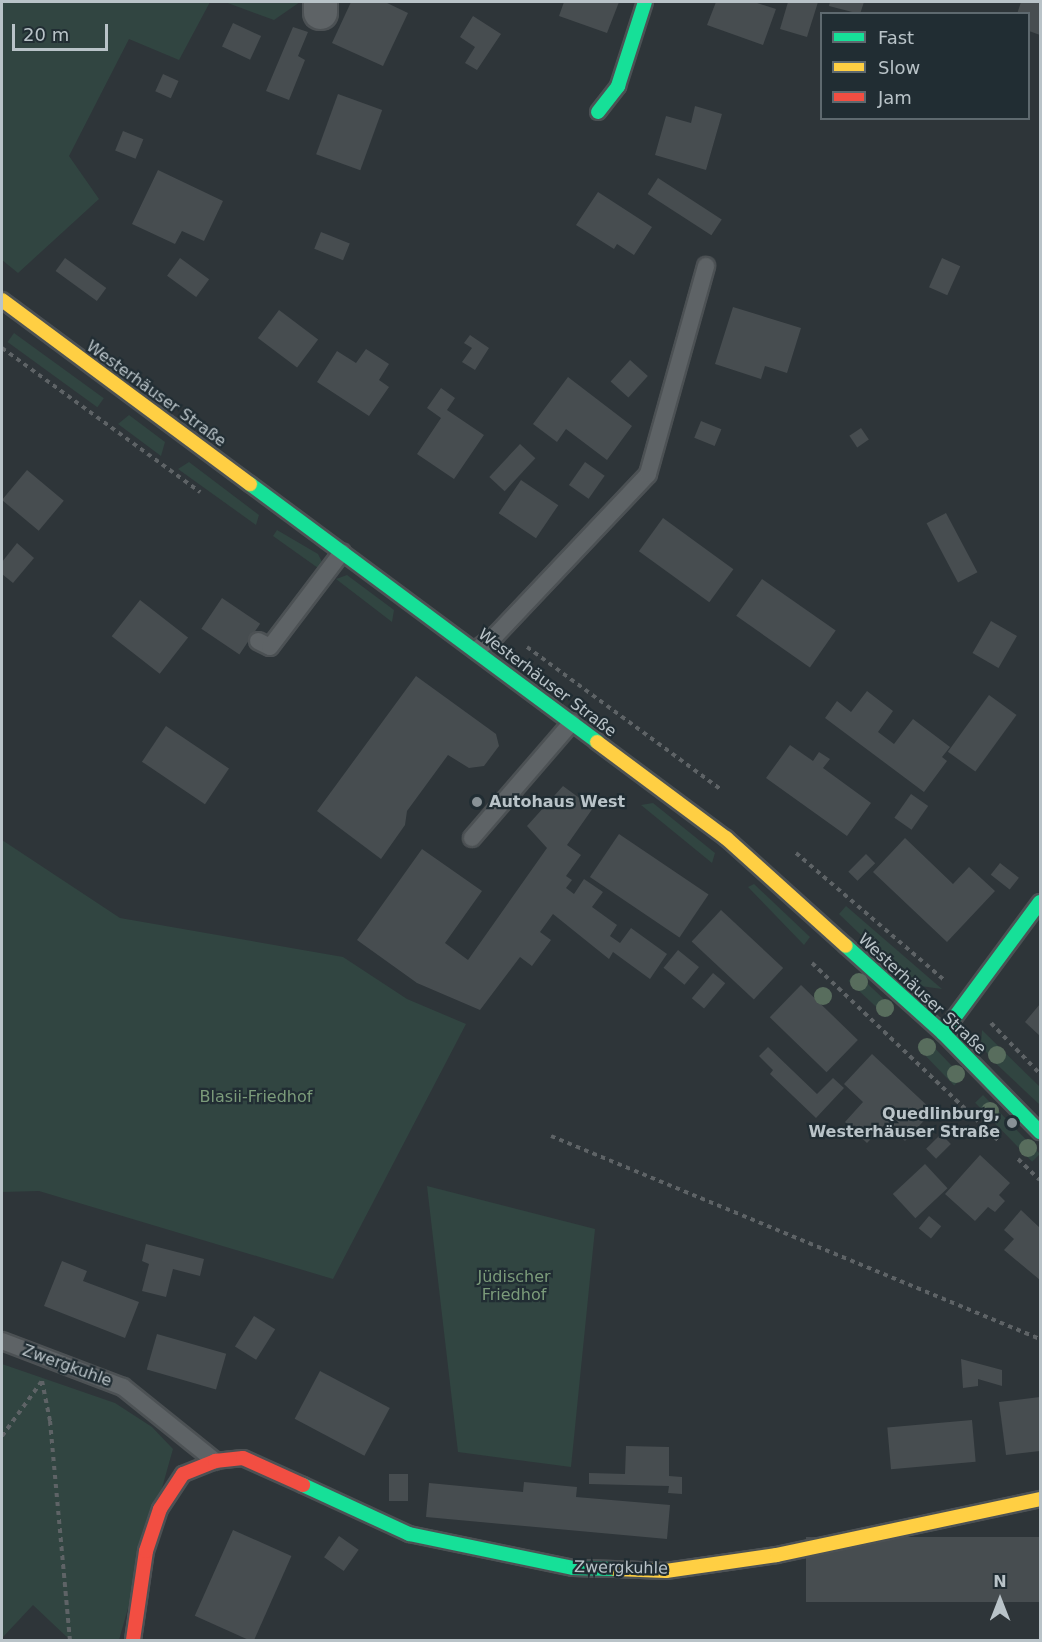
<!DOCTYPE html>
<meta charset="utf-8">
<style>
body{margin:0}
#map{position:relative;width:1042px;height:1642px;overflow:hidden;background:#2e3539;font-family:"DejaVu Sans",sans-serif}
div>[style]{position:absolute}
.green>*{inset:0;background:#314541;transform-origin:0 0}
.building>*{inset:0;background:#474d50;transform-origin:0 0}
.path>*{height:4px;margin-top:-2px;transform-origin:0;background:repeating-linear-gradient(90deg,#5e6366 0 4.5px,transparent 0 9px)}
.roads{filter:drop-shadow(2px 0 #4c5154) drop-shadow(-2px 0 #4c5154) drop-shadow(0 2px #4c5154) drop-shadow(0 -2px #4c5154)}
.lane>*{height:16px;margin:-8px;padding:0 8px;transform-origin:8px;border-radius:8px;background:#5e6366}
.street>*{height:33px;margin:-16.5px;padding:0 16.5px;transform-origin:16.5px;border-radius:16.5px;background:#5e6366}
.fast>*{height:14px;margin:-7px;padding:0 7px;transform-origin:7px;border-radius:7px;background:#16e098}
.slow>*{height:14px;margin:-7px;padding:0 7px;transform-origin:7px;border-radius:7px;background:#ffcf43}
.jam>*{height:14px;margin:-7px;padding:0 7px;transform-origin:7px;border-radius:7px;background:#f24e42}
.trees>*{width:18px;height:18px;margin:-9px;border-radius:50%;background:#586d5d}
.dots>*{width:16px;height:16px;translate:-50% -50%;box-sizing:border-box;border:3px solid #212d33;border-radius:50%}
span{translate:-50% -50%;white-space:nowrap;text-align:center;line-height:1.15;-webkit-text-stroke:4.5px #212d33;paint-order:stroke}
.street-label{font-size:16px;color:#b9c3c8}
.poi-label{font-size:16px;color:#b9c3c8;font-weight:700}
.left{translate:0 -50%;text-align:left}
.right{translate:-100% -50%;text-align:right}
.park-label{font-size:16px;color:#7b9b7a}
.frame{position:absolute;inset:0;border:3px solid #b9c3c8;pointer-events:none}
.legend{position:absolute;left:820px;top:12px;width:210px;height:108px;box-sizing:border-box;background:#212d33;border:2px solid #5e696f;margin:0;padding:8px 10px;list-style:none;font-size:18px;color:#b9c3c8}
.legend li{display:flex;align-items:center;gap:12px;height:30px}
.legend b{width:30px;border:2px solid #5e696f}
.north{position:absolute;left:970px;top:1570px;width:60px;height:60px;-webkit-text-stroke:4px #212d33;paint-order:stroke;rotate:0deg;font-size:16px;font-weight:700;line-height:24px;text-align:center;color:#b9c3c8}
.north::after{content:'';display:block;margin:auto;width:21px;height:27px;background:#b9c3c8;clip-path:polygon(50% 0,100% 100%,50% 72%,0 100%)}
.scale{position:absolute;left:12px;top:24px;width:96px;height:27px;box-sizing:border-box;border:3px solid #b9c3c8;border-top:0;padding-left:8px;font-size:18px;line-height:21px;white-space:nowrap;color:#b9c3c8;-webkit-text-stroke:4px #212d33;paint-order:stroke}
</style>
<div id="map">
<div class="green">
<i style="clip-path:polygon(2px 2px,210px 2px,179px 60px,129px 39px,69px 156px,99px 199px,18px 273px,2px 260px)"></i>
<i style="clip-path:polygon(225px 2px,300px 2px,274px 20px)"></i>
<i style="left:14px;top:333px;width:111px;height:11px;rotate:36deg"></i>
<i style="clip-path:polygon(129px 415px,165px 442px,161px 456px,118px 424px)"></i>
<i style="clip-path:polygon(189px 462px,259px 515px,256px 525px,178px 469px)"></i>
<i style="clip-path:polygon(277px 530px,318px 554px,323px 564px,318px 568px,273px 536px)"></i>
<i style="clip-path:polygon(347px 575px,394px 610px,392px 622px,336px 579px)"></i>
<i style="clip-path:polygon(653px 803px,715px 853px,712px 863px,641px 805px)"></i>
<i style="clip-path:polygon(2px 840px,120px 918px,343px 957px,407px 999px,466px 1024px,333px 1279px,39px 1191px,2px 1192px)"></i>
<i style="clip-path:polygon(754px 884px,810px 937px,804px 945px,748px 887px)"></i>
<i style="clip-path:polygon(846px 906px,942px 989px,913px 985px,839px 914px)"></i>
<i style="left:856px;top:973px;width:53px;height:11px;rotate:43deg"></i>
<i style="clip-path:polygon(982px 1030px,1040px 1087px,1040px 1105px,990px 1058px,981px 1044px)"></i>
<i style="left:926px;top:1039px;width:53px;height:12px;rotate:46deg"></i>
<i style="left:983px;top:1095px;width:82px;height:11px;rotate:46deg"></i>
<i style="clip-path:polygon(427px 1186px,595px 1229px,571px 1467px,458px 1452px)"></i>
<i style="clip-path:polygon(2px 1364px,115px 1403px,152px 1427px,173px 1449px,119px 1640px,70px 1640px,33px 1605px,2px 1638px)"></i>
</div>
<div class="building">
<i style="clip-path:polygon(351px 2px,385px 2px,408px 13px,383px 66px,332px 43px)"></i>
<i style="clip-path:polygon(564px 2px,619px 2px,607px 33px,559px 16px)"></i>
<i style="clip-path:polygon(716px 2px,754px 2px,776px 9px,763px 45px,707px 25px)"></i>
<i style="clip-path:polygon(788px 2px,818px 2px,807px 37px,780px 29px)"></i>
<i style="clip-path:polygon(830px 2px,864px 2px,860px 14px,829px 6px)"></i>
<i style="clip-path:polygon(1021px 2px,1040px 2px,1040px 35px,1029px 31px,1029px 14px,1017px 14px)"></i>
<i style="clip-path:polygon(473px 16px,501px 34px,477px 70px,465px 63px,475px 47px,460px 37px)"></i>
<i style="left:233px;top:23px;width:31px;height:26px;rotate:25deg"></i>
<i style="clip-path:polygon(293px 27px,308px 32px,298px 56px,305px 60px,289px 100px,266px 91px)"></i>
<i style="left:163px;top:74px;width:17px;height:19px;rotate:24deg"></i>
<i style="left:338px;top:94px;width:47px;height:64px;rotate:20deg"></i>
<i style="clip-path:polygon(695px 106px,722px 114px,706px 170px,655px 155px,666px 116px,691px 123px)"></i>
<i style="left:123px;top:131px;width:22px;height:21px;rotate:22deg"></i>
<i style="clip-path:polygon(158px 170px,223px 201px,204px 241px,182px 231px,175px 244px,132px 224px)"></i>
<i style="left:658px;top:178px;width:76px;height:19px;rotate:33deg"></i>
<i style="clip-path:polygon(598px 192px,652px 227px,634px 255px,617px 244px,614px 249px,576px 225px)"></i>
<i style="left:321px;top:232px;width:31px;height:18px;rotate:22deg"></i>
<i style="left:65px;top:258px;width:51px;height:16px;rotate:36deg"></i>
<i style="left:180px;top:258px;width:36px;height:22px;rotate:36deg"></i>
<i style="left:942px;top:258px;width:20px;height:32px;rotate:24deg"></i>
<i style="clip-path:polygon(733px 307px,801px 328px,787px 373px,765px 366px,761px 379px,715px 364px)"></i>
<i style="left:279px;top:310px;width:49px;height:35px;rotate:37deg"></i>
<i style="clip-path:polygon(470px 335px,489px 348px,475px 370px,462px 362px,472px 348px,464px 343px)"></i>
<i style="clip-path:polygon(366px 349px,389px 364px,379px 380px,389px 387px,369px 416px,317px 382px,337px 351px,356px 363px)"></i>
<i style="left:630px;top:360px;width:24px;height:29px;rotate:42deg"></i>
<i style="clip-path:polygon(568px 377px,632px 426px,607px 460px,566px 429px,557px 442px,533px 424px)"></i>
<i style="clip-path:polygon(441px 388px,455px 398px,447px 410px,484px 435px,454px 479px,417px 454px,441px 418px,427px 408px)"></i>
<i style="left:701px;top:421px;width:22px;height:18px;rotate:22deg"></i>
<i style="left:861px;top:428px;width:14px;height:14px;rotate:56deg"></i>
<i style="left:520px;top:444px;width:21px;height:45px;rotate:43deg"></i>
<i style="left:585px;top:462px;width:24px;height:28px;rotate:35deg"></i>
<i style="left:27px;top:470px;width:48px;height:39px;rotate:40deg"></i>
<i style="left:521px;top:480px;width:45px;height:40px;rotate:34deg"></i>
<i style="left:946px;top:513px;width:67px;height:22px;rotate:62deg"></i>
<i style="left:663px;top:518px;width:87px;height:41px;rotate:36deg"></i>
<i style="clip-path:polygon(17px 543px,34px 558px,13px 583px,2px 574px,2px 562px)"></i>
<i style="left:762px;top:579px;width:90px;height:45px;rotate:35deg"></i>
<i style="left:222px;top:598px;width:46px;height:37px;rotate:34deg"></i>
<i style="left:140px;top:600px;width:61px;height:46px;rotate:38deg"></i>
<i style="left:991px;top:621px;width:30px;height:37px;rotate:30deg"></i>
<i style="clip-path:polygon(416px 676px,496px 734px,499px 746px,484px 766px,469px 768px,448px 755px,407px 811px,405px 825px,381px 859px,317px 811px)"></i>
<i style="clip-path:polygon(867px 691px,893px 711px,878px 732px,894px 744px,913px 719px,950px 747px,942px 757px,947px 761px,924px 792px,825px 718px,837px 701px,851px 712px)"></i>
<i style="left:989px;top:695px;width:34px;height:70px;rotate:36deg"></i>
<i style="left:166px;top:726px;width:76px;height:43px;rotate:34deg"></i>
<i style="clip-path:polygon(790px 745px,813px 761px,819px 752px,830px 759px,823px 768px,871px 803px,847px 836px,766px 778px)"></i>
<i style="clip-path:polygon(563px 786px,593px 808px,567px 845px,581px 855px,566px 876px,572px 880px,566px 888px,574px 894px,584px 879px,603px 892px,592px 907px,617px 925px,610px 936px,620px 943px,631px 928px,667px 954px,650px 979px,613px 952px,609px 959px,553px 914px,540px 932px,551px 940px,532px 966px,520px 957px,480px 1010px,417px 983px,357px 940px,422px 849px,482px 891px,445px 943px,468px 960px,547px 848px,527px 826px)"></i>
<i style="left:911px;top:794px;width:21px;height:29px;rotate:35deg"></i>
<i style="left:619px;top:834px;width:108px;height:52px;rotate:34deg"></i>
<i style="clip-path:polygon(905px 838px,953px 884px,969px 867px,995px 891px,947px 942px,873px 872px)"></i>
<i style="left:866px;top:854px;width:13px;height:25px;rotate:45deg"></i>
<i style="left:1000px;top:863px;width:24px;height:15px;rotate:38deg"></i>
<i style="left:721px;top:910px;width:85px;height:43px;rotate:43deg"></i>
<i style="left:678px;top:950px;width:27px;height:23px;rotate:39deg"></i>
<i style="left:713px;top:973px;width:16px;height:33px;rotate:40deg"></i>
<i style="left:801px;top:985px;width:79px;height:45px;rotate:44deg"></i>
<i style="clip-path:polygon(1040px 1004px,1040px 1036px,1025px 1022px)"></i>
<i style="clip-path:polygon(768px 1047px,817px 1094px,833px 1078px,844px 1088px,816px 1118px,770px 1074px,773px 1070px,759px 1056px)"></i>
<i style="clip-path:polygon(872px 1054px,933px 1111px,905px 1141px,886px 1123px,867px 1143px,845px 1122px,863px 1102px,844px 1084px)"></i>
<i style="left:941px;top:1134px;width:14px;height:21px;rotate:45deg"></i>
<i style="clip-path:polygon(980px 1155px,1010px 1183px,999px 1195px,1005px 1201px,995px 1212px,988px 1207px,975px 1221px,945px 1194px)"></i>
<i style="left:925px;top:1164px;width:33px;height:44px;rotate:47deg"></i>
<i style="clip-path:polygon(1021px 1210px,1040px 1228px,1040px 1280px,1004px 1250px,1014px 1239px,1004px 1230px)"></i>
<i style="left:929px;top:1216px;width:16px;height:16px;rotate:40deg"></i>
<i style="clip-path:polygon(146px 1244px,204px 1259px,200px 1276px,173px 1269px,166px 1297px,142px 1291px,149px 1264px,142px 1261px)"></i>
<i style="clip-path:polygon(62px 1261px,87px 1271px,83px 1281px,139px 1302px,125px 1338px,44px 1306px)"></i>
<i style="left:254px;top:1316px;width:25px;height:36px;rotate:32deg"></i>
<i style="left:157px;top:1334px;width:72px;height:37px;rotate:16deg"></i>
<i style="clip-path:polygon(961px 1359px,1002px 1370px,1002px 1386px,978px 1379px,978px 1386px,963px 1388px)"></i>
<i style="left:320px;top:1371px;width:79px;height:54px;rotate:28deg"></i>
<i style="clip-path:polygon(1040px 1397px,1040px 1451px,1006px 1455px,999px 1402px)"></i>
<i style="left:972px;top:1420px;width:42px;height:85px;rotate:85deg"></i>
<i style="clip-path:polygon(626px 1446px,669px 1447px,669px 1476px,682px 1477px,682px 1494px,668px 1493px,669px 1486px,589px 1484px,589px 1473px,625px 1474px)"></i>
<i style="left:389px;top:1474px;width:19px;height:27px"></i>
<i style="clip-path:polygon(524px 1482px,577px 1487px,576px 1497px,670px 1505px,667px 1539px,426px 1517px,429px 1483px,523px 1492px)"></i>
<i style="left:233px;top:1530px;width:64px;height:94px;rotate:24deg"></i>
<i style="left:339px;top:1536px;width:24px;height:26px;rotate:35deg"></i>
<i style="left:1040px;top:1537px;width:65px;height:234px;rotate:90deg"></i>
</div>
<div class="path">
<i style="left:2px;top:348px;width:245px;rotate:36deg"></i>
<i style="left:527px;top:647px;width:242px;rotate:36.3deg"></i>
<i style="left:796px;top:853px;width:194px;rotate:40.6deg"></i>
<i style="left:812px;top:963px;width:260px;rotate:43.6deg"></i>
<i style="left:991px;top:1023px;width:71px;rotate:46.1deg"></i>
<i style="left:551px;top:1136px;width:529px;rotate:22.54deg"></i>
<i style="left:1018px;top:1159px;width:30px;rotate:44deg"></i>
<i style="left:2px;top:1436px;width:68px;rotate:-54deg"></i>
<i style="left:42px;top:1381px;width:41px;rotate:78.7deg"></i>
<i style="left:50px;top:1421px;width:220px;rotate:84.8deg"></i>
</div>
<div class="roads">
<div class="lane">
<i style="left:258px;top:641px;width:13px;rotate:27deg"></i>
<i style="left:270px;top:647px;width:119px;rotate:-52.8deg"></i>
<i style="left:476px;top:650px;width:25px;rotate:-37deg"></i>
<i style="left:496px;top:635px;width:221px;rotate:-46.6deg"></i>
<i style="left:648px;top:474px;width:216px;rotate:-74.4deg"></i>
<i style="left:472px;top:838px;width:153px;rotate:-49.2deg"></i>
<i style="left:2px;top:1341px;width:129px;rotate:20.8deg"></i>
<i style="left:123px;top:1387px;width:118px;rotate:38.8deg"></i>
</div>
<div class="street">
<i style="left:320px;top:2px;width:10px;rotate:90deg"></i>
</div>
<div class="fast">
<i style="left:598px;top:112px;width:33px;rotate:-52deg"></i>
<i style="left:618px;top:86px;width:88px;rotate:-72.2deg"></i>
<i style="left:250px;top:484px;width:432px;rotate:36.6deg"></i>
<i style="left:846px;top:946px;width:130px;rotate:41.9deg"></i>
<i style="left:943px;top:1033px;width:139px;rotate:45.6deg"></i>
<i style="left:943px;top:1033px;width:163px;rotate:-53.5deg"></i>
<i style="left:303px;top:1485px;width:117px;rotate:24.8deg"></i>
<i style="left:409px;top:1534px;width:167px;rotate:11.7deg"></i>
<i style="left:573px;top:1568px;width:42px;rotate:1.4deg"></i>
</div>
<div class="slow">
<i style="left:2px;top:300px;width:309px;rotate:36.6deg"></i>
<i style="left:597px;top:742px;width:161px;rotate:36.7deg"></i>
<i style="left:726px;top:838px;width:161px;rotate:42deg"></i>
<i style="left:615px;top:1569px;width:51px;rotate:2.2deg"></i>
<i style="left:666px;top:1571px;width:112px;rotate:-8.2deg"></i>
<i style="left:777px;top:1555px;width:269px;rotate:-12deg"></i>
</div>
<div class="jam">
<i style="left:133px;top:1640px;width:90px;rotate:-81.7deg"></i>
<i style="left:146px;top:1551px;width:44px;rotate:-71.6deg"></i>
<i style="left:160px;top:1509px;width:42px;rotate:-56.7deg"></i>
<i style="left:183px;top:1474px;width:35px;rotate:-22deg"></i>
<i style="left:215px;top:1461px;width:28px;rotate:-6deg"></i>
<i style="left:243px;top:1458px;width:66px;rotate:24.2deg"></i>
</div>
</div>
<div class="trees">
<i style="left:859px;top:982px"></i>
<i style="left:823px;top:996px"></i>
<i style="left:885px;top:1008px"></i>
<i style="left:927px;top:1047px"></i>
<i style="left:997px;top:1055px"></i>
<i style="left:956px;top:1074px"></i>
<i style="left:990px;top:1111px"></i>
<i style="left:1028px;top:1148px"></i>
</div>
<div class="dots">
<i style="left:477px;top:802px;background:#889196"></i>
<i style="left:1012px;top:1123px;background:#889196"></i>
</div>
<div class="street-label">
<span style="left:156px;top:394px;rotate:36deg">Westerhäuser Straße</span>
<span style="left:547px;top:683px;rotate:37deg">Westerhäuser Straße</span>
<span style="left:922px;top:994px;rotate:43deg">Westerhäuser Straße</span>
<span style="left:67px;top:1366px;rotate:20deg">Zwergkuhle</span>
<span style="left:621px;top:1568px;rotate:1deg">Zwergkuhle</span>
</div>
<div class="poi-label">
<span class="left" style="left:489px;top:802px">Autohaus West</span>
<span class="right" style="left:1000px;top:1123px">Quedlinburg,<br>Westerhäuser Straße</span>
</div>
<div class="park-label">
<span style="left:256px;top:1097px">Blasii-Friedhof</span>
<span style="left:514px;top:1286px">Jüdischer<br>Friedhof</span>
</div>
<div class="frame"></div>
<ul class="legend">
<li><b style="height:8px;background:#16e098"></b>Fast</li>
<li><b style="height:8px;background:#ffcf43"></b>Slow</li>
<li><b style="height:8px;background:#f24e42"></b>Jam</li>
</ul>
<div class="north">N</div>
<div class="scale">20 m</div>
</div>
